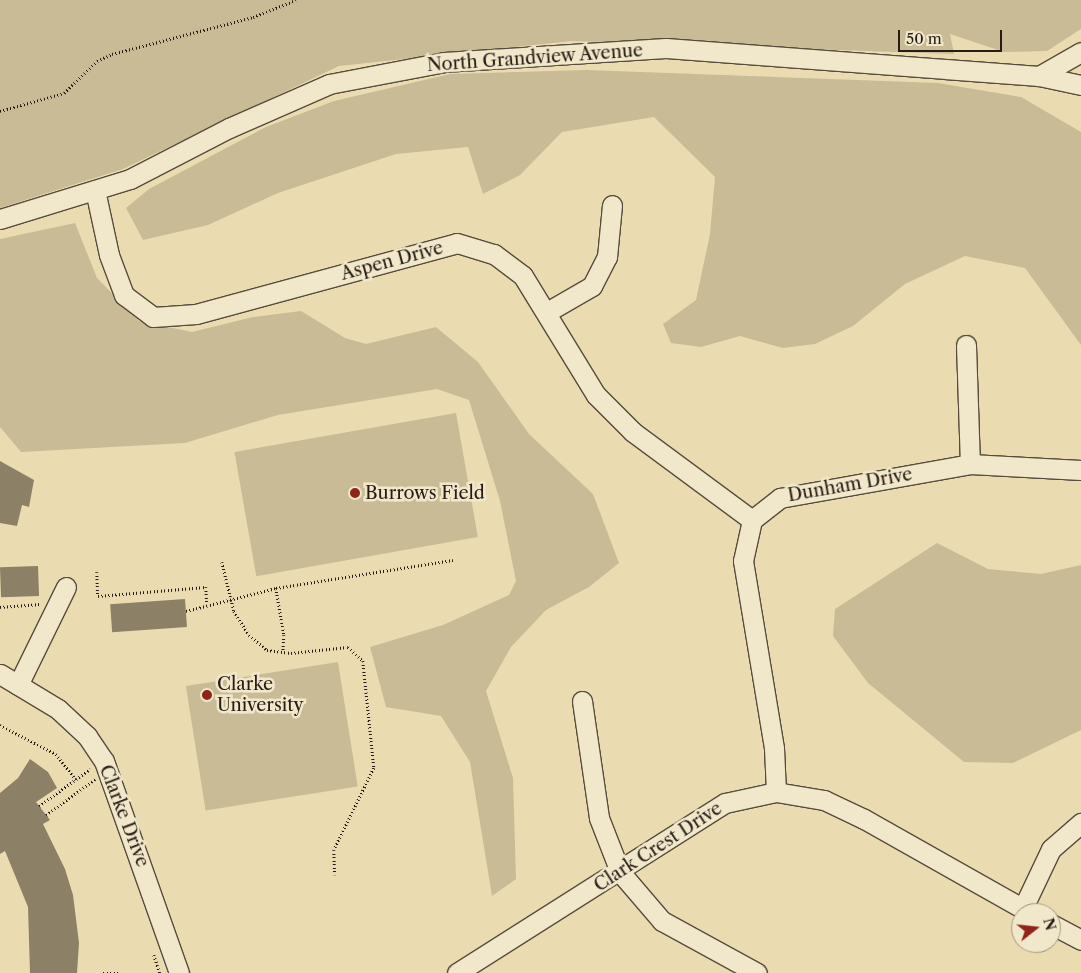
<!DOCTYPE html>
<style>
body{margin:0}
#map{position:relative;width:1081px;height:973px;overflow:hidden;background:#eadcb0;font-family:"Libre Caslon Text",serif}
div>[style]{position:absolute}
.green>*{inset:0;background:#c9bb96;transform-origin:0 0}
.building>*{inset:0;background:#8c8066;transform-origin:0 0}
.path>*{height:2.5px;margin-top:-1.25px;transform-origin:0;background:repeating-linear-gradient(90deg,#261c15 0 1px,transparent 0 3.5px)}
.roads{filter:drop-shadow(1px 0 #574c3c) drop-shadow(-1px 0 #574c3c) drop-shadow(0 1px #574c3c) drop-shadow(0 -1px #574c3c)}
.minor>*{height:19px;margin:-9.5px;padding:0 9.5px;transform-origin:9.5px;border-radius:9.5px;background:#f1e8cc}
.dots>*{width:14px;height:14px;translate:-50% -50%;box-sizing:border-box;border:2px solid #f1e8cc;border-radius:50%}
span{translate:-50% -50%;white-space:nowrap;text-align:center;line-height:1.15;-webkit-text-stroke:5px #f1e8cc;paint-order:stroke}
.street-label{font-size:18px;color:#261c15}
.poi-label{font-size:18px;color:#261c15}
.left{translate:0 -50%;text-align:left}
.north{position:absolute;left:1011px;top:903px;width:50px;height:50px;box-sizing:border-box;background:#f1e8cc;border:1px solid #a09683;border-radius:50%;rotate:74deg;font-size:14px;font-weight:700;line-height:20px;text-align:center;color:#261c15}
.north::after{content:'';display:block;margin:auto;width:18px;height:22px;background:#8f2418;clip-path:polygon(50% 0,100% 100%,50% 72%,0 100%)}
.scale{position:absolute;left:898px;top:30px;width:104px;height:22px;box-sizing:border-box;border:2px solid #261c15;border-top:0;padding-left:6px;font-size:15px;line-height:18px;white-space:nowrap;color:#261c15;-webkit-text-stroke:4px #f1e8cc;paint-order:stroke}
</style>
<div id="map">
<div class="green">
<i style="clip-path:polygon(0 0,1081px 0,1081px 29px,1047px 51px,1004px 52px,950px 34px,954px 54px,572px 41px,339px 66px,123px 169px,0 208px)"></i>
<i style="clip-path:polygon(586px 70px,938px 83px,1021px 97px,1081px 132px,1081px 345px,1025px 268px,965px 256px,905px 284px,853px 326px,815px 344px,783px 348px,740px 336px,701px 347px,671px 343px,663px 324px,696px 300px,710px 234px,715px 177px,654px 117px,562px 132px,520px 175px,483px 194px,468px 147px,396px 154px,278px 193px,208px 225px,143px 240px,126px 208px,149px 189px,266px 127px,334px 101px,450px 74px)"></i>
<i style="clip-path:polygon(75px 223px,97px 278px,139px 321px,192px 332px,253px 317px,301px 311px,345px 338px,366px 344px,436px 327px,478px 362px,529px 434px,593px 494px,619px 563px,589px 587px,546px 610px,511px 647px,486px 691px,513px 778px,516px 879px,492px 896px,470px 762px,441px 716px,386px 707px,370px 647px,443px 625px,509px 595px,516px 581px,500px 501px,469px 400px,437px 389px,278px 415px,185px 443px,21px 452px,0 427px,0 239px)"></i>
<i style="left:456px;top:413px;width:126px;height:225px;rotate:80deg"></i>
<i style="clip-path:polygon(937px 543px,988px 569px,1041px 574px,1081px 565px,1081px 730px,1013px 763px,964px 762px,868px 683px,833px 636px,835px 609px)"></i>
<i style="left:338px;top:662px;width:126px;height:154px;rotate:81deg"></i>
</div>
<div class="building">
<i style="clip-path:polygon(0 461px,34px 480px,29px 507px,22px 505px,17px 526px,0 523px)"></i>
<i style="left:38px;top:566px;width:30px;height:38px;rotate:88deg"></i>
<i style="left:185px;top:599px;width:28px;height:75px;rotate:86deg"></i>
<i style="clip-path:polygon(30px 759px,48px 772px,57px 788px,36px 802px,50px 820px,43px 824px,65px 869px,73px 895px,79px 943px,77px 973px,30px 973px,28px 907px,5px 851px,0 854px,0 793px,18px 778px)"></i>
</div>
<div class="path">
<i style="left:0;top:111px;width:66px;rotate:-15.7deg"></i>
<i style="left:64px;top:93px;width:46px;rotate:-44.1deg"></i>
<i style="left:97px;top:61px;width:17px;rotate:-25deg"></i>
<i style="left:112px;top:54px;width:146px;rotate:-14.7deg"></i>
<i style="left:253px;top:17px;width:46px;rotate:-21.6deg"></i>
<i style="left:222px;top:562px;width:50px;rotate:76.2deg"></i>
<i style="left:234px;top:611px;width:28px;rotate:58deg"></i>
<i style="left:249px;top:635px;width:23px;rotate:40deg"></i>
<i style="left:267px;top:650px;width:24px;rotate:7deg"></i>
<i style="left:291px;top:653px;width:57px;rotate:-6deg"></i>
<i style="left:348px;top:647px;width:21px;rotate:43deg"></i>
<i style="left:363px;top:661px;width:108px;rotate:84.1deg"></i>
<i style="left:374px;top:768px;width:91px;rotate:116deg"></i>
<i style="left:334px;top:850px;width:25px;rotate:88deg"></i>
<i style="left:97px;top:572px;width:24px;rotate:88deg"></i>
<i style="left:98px;top:596px;width:108px;rotate:-4.8deg"></i>
<i style="left:206px;top:587px;width:17px;rotate:87deg"></i>
<i style="left:276px;top:588px;width:48px;rotate:80.3deg"></i>
<i style="left:284px;top:635px;width:17px;rotate:93deg"></i>
<i style="left:0;top:607px;width:41px;rotate:-4.2deg"></i>
<i style="left:186px;top:611px;width:93px;rotate:-14.3deg"></i>
<i style="left:276px;top:588px;width:179px;rotate:-9deg"></i>
<i style="left:0;top:725px;width:63px;rotate:27.4deg"></i>
<i style="left:56px;top:754px;width:33px;rotate:52deg"></i>
<i style="left:39px;top:806px;width:63px;rotate:-36deg"></i>
<i style="left:46px;top:815px;width:61px;rotate:-36.3deg"></i>
<i style="left:154px;top:955px;width:19px;rotate:72deg"></i>
<i style="left:103px;top:973px;width:16px"></i>
</div>
<div class="roads">
<div class="minor">
<i style="left:1039px;top:76px;width:48px;rotate:-29.7deg"></i>
<i style="left:95px;top:190px;width:66px;rotate:77.8deg"></i>
<i style="left:109px;top:255px;width:43px;rotate:69.4deg"></i>
<i style="left:124px;top:295px;width:36px;rotate:37deg"></i>
<i style="left:153px;top:317px;width:43px;rotate:-4deg"></i>
<i style="left:196px;top:314px;width:270px;rotate:-15.2deg"></i>
<i style="left:457px;top:243px;width:39px;rotate:17deg"></i>
<i style="left:494px;top:254px;width:36px;rotate:37deg"></i>
<i style="left:523px;top:276px;width:140px;rotate:58.5deg"></i>
<i style="left:596px;top:395px;width:52px;rotate:45deg"></i>
<i style="left:633px;top:432px;width:148px;rotate:36.5deg"></i>
<i style="left:0;top:219px;width:136px;rotate:-17.1deg"></i>
<i style="left:130px;top:179px;width:111px;rotate:-27.3deg"></i>
<i style="left:229px;top:128px;width:109px;rotate:-23.7deg"></i>
<i style="left:329px;top:84px;width:117px;rotate:-10.8deg"></i>
<i style="left:444px;top:62px;width:222px;rotate:-3.6deg"></i>
<i style="left:666px;top:48px;width:374px;rotate:4.3deg"></i>
<i style="left:1039px;top:76px;width:43px;rotate:12.1deg"></i>
<i style="left:547px;top:312px;width:52px;rotate:-30deg"></i>
<i style="left:592px;top:286px;width:33px;rotate:-63deg"></i>
<i style="left:607px;top:257px;width:52px;rotate:-84.5deg"></i>
<i style="left:966px;top:345px;width:119px;rotate:88.1deg"></i>
<i style="left:0;top:674px;width:68px;rotate:31.1deg"></i>
<i style="left:58px;top:709px;width:40px;rotate:43deg"></i>
<i style="left:87px;top:736px;width:30px;rotate:56deg"></i>
<i style="left:104px;top:761px;width:225px;rotate:70.5deg"></i>
<i style="left:18px;top:685px;width:109px;rotate:-63.9deg"></i>
<i style="left:582px;top:701px;width:118px;rotate:81.7deg"></i>
<i style="left:599px;top:818px;width:58px;rotate:68.7deg"></i>
<i style="left:620px;top:872px;width:65px;rotate:49.4deg"></i>
<i style="left:662px;top:921px;width:108px;rotate:28.7deg"></i>
<i style="left:776px;top:792px;width:44px;rotate:-92.6deg"></i>
<i style="left:774px;top:748px;width:190px;rotate:-99.4deg"></i>
<i style="left:743px;top:561px;width:42px;rotate:-77.6deg"></i>
<i style="left:752px;top:520px;width:36px;rotate:-38deg"></i>
<i style="left:780px;top:498px;width:193px;rotate:-10.1deg"></i>
<i style="left:970px;top:464px;width:111px;rotate:3.1deg"></i>
<i style="left:1023px;top:908px;width:65px;rotate:-64.6deg"></i>
<i style="left:1051px;top:849px;width:40px;rotate:-41deg"></i>
<i style="left:1051px;top:924px;width:34px;rotate:28deg"></i>
<i style="left:457px;top:973px;width:317px;rotate:-32.4deg"></i>
<i style="left:725px;top:803px;width:52px;rotate:-12.2deg"></i>
<i style="left:776px;top:792px;width:49px;rotate:9.5deg"></i>
<i style="left:824px;top:800px;width:44px;rotate:25.4deg"></i>
<i style="left:864px;top:819px;width:192px;rotate:29.4deg"></i>
</div>
</div>
<div class="dots">
<i style="left:355px;top:493px;background:#8f2418"></i>
<i style="left:207px;top:695px;background:#8f2418"></i>
</div>
<div class="street-label">
<span style="left:535px;top:58px;rotate:-4deg">North Grandview Avenue</span>
<span style="left:392px;top:261px;rotate:-15deg">Aspen Drive</span>
<span style="left:850px;top:485px;rotate:-10deg">Dunham Drive</span>
<span style="left:124px;top:816px;rotate:69deg">Clarke Drive</span>
<span style="left:658px;top:847px;rotate:-33deg">Clark Crest Drive</span>
</div>
<div class="poi-label">
<span class="left" style="left:365px;top:493px">Burrows Field</span>
<span class="left" style="left:217px;top:695px">Clarke<br>University</span>
</div>
<div class="north">N</div>
<div class="scale">50 m</div>
</div>
